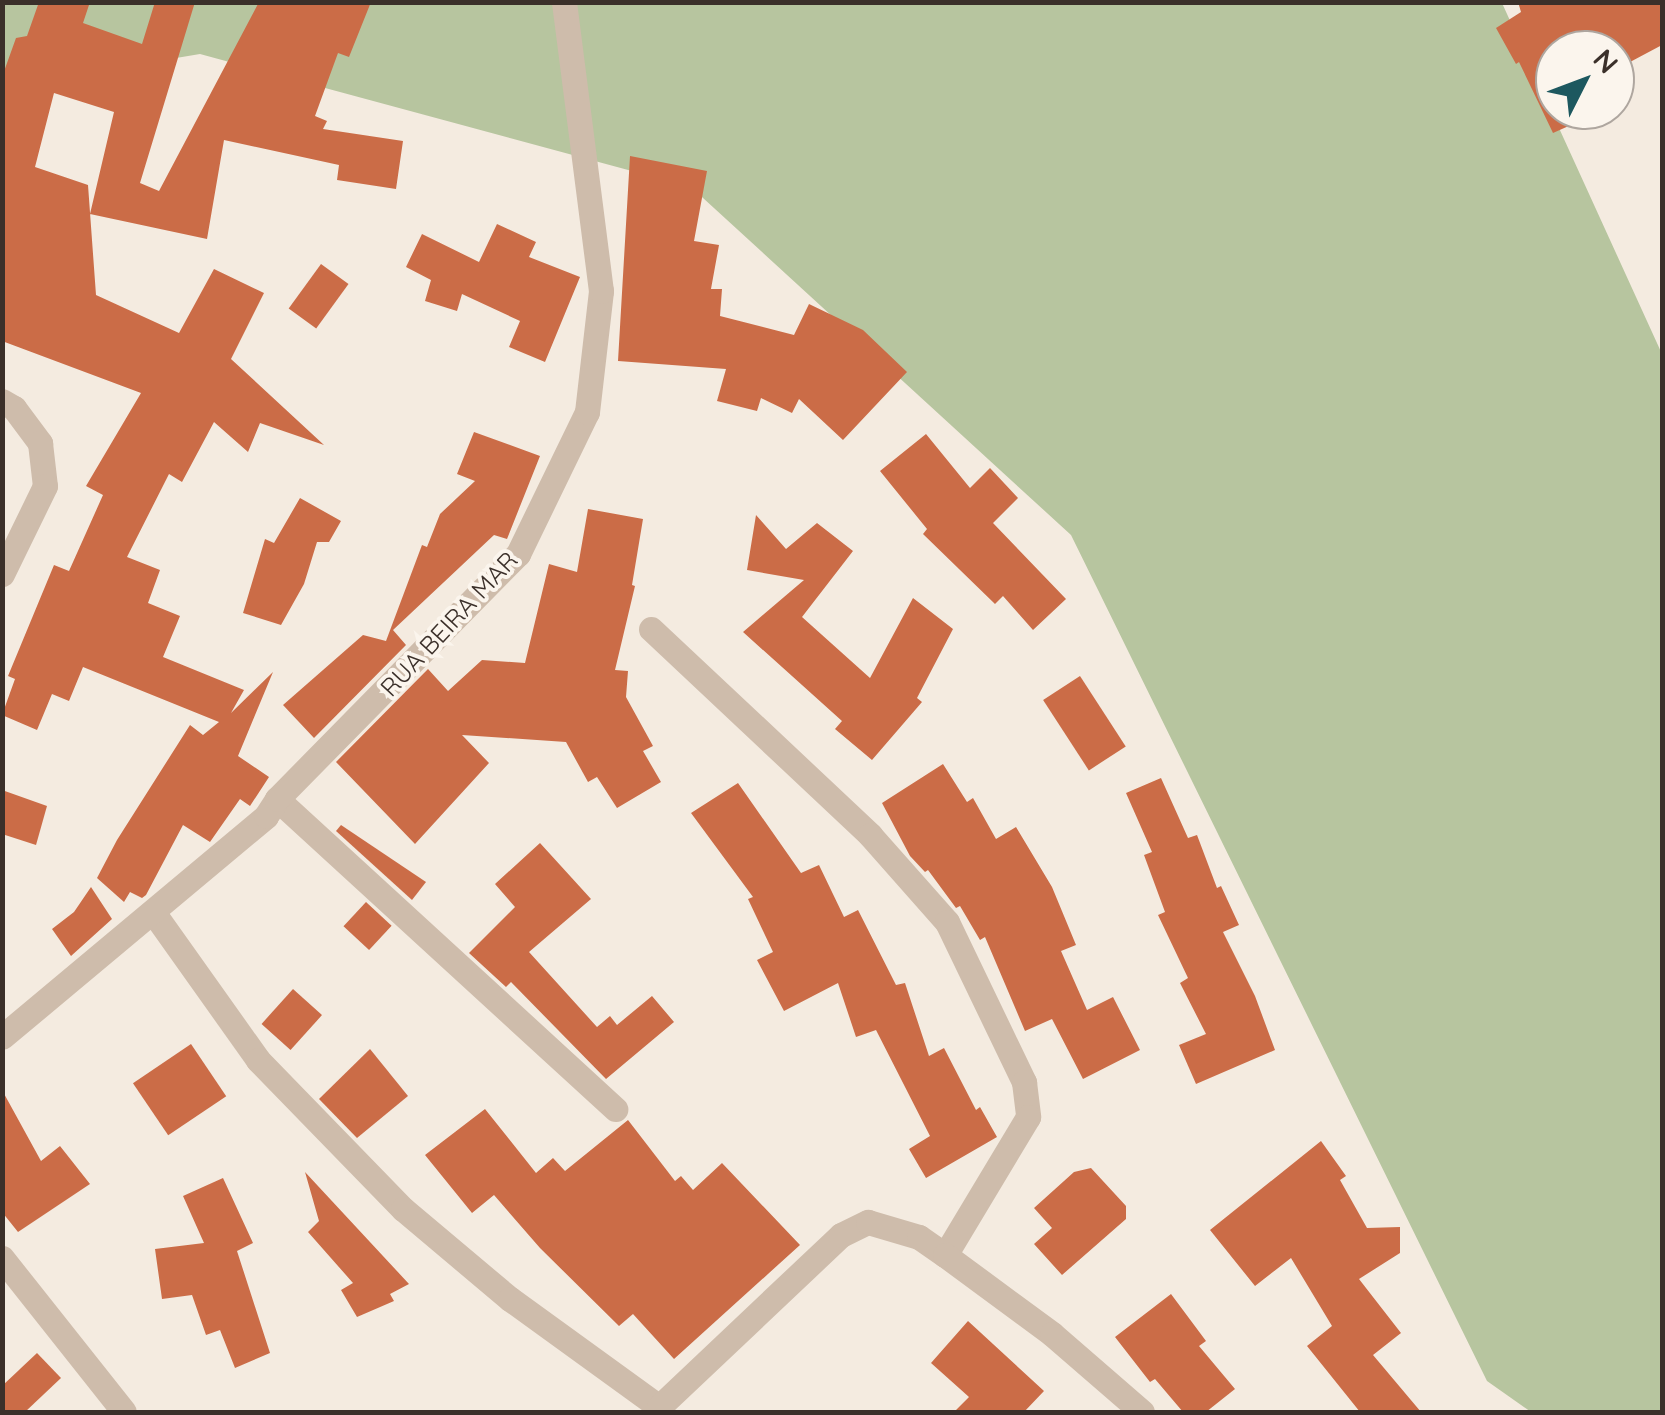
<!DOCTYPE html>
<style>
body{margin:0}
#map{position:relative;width:1665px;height:1415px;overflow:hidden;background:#f4ebe0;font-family:Quicksand,sans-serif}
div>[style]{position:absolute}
.green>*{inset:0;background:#b7c59f}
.building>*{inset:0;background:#cb6c47;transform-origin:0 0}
.minor>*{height:25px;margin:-12.5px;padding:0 12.5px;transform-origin:12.5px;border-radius:12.5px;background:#cebcab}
span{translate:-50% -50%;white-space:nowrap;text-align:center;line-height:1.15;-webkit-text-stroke:8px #fbf5ed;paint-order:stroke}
.street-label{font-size:25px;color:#3b302a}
.frame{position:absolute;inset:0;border:5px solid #3b302a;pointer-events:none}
.north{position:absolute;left:1535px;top:30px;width:100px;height:100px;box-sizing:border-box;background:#fbf5ed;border:2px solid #aea69f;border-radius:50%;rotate:48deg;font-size:28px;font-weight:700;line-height:40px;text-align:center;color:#3b302a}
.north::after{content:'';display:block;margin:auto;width:35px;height:45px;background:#1d585f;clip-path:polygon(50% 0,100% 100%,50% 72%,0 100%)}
</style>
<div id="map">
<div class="green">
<i style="clip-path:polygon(3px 3px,1502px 3px,1662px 354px,1662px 1412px,1531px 1412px,1487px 1381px,1071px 535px,691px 187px,200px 54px,3px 87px)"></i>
</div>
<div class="building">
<i style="clip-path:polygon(39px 2px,90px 2px,83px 23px,142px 44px,155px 2px,195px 2px,140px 183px,159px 191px,259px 2px,371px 2px,349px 57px,338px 53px,315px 116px,327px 121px,323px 129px,403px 141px,396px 189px,337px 180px,339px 165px,224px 140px,207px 239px,90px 214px,114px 112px,54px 93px,35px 167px,88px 185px,96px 295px,179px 333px,214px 269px,264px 293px,231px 359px,324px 445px,260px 423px,248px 452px,214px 422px,182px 482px,169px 474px,127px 557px,160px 570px,148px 603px,180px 616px,163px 657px,244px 690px,231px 713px,273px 672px,238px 756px,269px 777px,250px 806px,240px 799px,210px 842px,183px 825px,146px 895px,142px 898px,130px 892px,124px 902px,97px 878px,117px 840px,190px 725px,203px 735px,219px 722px,83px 667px,69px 701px,52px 694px,37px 730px,2px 715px,15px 679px,8px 676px,54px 565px,69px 571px,103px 495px,86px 486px,141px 393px,2px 341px,2px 77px,16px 38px,27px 36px)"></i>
<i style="clip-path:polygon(1518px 2px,1662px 2px,1662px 45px,1615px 70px,1615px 50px,1555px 50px,1555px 110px,1600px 112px,1553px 133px,1519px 62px,1516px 64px,1496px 28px,1521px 12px)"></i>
<i style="clip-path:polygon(630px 156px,707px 171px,694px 241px,719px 245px,711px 289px,722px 289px,720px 316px,794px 335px,809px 304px,863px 330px,907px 372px,843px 440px,799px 399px,792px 413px,761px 398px,757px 411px,717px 401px,726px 369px,618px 361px)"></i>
<i style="clip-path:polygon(497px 224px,536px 242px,529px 257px,580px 277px,545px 362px,509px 347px,520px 321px,462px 294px,457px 311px,425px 301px,431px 280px,406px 267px,422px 234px,479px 262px)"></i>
<i style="left:321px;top:264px;width:34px;height:55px;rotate:36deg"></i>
<i style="clip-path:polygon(474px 432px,540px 456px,507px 539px,494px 535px,393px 630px,406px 645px,314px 738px,283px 705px,363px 635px,386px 641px,422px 545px,427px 547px,440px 514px,475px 481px,457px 474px)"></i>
<i style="clip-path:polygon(926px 434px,970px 488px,990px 468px,1018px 498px,993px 523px,1066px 599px,1033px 630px,1003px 596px,995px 604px,923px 534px,927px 529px,880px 471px)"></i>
<i style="clip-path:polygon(300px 498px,341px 521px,329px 542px,317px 542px,304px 584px,281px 625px,243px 613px,265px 539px,274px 543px)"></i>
<i style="clip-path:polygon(588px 509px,643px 519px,632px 585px,635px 586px,615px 670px,628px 671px,626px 697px,653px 746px,643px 751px,661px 782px,617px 808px,597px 777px,588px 782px,566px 742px,462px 735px,489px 763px,415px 844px,336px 762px,428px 669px,448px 691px,482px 660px,525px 663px,549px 564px,577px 572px)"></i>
<i style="clip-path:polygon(756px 515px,786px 549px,817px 523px,853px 551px,802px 617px,870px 678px,913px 598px,953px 629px,917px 698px,922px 702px,872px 760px,835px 729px,842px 721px,743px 632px,804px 580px,747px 570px)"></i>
<i style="left:1080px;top:676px;width:84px;height:44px;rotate:57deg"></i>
<i style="clip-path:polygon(943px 764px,967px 802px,973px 798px,996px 839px,1016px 827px,1052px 887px,1076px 945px,1061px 951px,1087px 1010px,1113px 997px,1140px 1050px,1083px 1079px,1052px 1019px,1025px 1031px,985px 937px,980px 940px,960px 906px,956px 908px,928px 870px,925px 872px,910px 856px,882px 803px)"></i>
<i style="clip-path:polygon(1161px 778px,1188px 838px,1197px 835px,1217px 888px,1221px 886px,1239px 925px,1223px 932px,1255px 996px,1275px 1050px,1196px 1084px,1179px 1045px,1206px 1034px,1180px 983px,1188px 978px,1158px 915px,1165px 912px,1144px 855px,1152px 852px,1126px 793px)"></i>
<i style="clip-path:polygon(738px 783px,801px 873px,819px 865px,844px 917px,858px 910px,896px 985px,905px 983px,929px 1056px,944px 1048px,976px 1110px,980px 1107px,997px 1137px,926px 1178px,909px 1149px,930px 1136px,876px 1030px,856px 1037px,838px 983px,784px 1011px,757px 960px,773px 952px,748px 899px,753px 897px,691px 813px)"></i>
<i style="clip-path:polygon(2px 790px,47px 806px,36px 845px,2px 834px)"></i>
<i style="clip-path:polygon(341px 825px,426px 882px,412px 900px,336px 831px)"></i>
<i style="clip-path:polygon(540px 843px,591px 899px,529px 952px,597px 1027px,610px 1016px,617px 1025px,652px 996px,674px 1022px,606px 1079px,511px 982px,506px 987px,469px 953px,515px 907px,495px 884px)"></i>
<i style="clip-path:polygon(91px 887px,112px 919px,71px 956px,52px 929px,74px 912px)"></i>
<i style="left:366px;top:902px;width:35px;height:33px;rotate:43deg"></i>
<i style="left:293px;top:989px;width:39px;height:47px;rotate:42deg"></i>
<i style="left:191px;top:1044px;width:63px;height:70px;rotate:56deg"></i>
<i style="clip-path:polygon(370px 1049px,408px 1096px,357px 1138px,319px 1099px)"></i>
<i style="clip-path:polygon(2px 1090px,41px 1161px,60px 1146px,90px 1184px,18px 1232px,2px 1212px)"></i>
<i style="clip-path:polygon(485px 1109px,536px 1173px,553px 1158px,565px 1171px,628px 1120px,675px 1181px,681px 1176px,693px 1190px,722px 1163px,800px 1245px,674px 1359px,633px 1314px,619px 1326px,540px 1248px,494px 1195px,472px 1213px,425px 1155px)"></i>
<i style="clip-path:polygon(1321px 1141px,1346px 1176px,1340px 1180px,1367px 1228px,1400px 1227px,1400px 1253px,1359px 1279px,1401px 1333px,1373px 1355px,1421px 1412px,1360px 1412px,1307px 1346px,1332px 1326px,1291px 1258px,1255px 1286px,1210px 1230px)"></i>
<i style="clip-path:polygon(1091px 1168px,1126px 1206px,1126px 1219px,1062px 1275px,1034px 1244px,1052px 1228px,1034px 1208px,1074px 1172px)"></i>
<i style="clip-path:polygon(305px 1172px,409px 1284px,390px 1294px,394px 1301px,357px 1317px,341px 1290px,353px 1283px,308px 1232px,319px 1221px)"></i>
<i style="clip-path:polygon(223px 1178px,253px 1243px,237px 1251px,270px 1353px,235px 1368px,220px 1330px,206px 1335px,192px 1295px,162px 1299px,155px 1249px,204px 1243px,183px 1196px)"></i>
<i style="clip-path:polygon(1171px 1294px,1206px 1341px,1199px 1346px,1235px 1389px,1206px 1412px,1183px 1412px,1155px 1379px,1150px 1382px,1115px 1337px)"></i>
<i style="clip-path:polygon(968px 1321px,1044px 1391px,1024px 1412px,954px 1412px,969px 1397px,931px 1363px)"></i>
<i style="clip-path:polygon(37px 1353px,61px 1378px,25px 1412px,2px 1412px,2px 1386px)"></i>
</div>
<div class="minor">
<i style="left:2px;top:401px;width:14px;rotate:30deg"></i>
<i style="left:14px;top:408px;width:44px;rotate:53.4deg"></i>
<i style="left:40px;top:443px;width:43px;rotate:83.4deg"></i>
<i style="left:45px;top:486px;width:98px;rotate:116deg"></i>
<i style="left:651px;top:629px;width:301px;rotate:43.2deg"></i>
<i style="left:870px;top:835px;width:116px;rotate:48.5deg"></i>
<i style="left:947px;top:922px;width:178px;rotate:64.3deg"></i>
<i style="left:1024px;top:1082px;width:35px;rotate:83deg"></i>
<i style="left:1028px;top:1117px;width:161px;rotate:121deg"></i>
<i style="left:277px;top:799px;width:459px;rotate:42.5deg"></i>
<i style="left:153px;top:912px;width:181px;rotate:54.6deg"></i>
<i style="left:258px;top:1060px;width:208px;rotate:45.8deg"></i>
<i style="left:403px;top:1209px;width:140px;rotate:40.1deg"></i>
<i style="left:510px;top:1299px;width:184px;rotate:35.9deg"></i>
<i style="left:659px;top:1407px;width:250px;rotate:-43.4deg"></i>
<i style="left:841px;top:1235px;width:30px;rotate:-26deg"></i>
<i style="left:868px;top:1222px;width:53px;rotate:16.4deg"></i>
<i style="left:919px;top:1237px;width:32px;rotate:35deg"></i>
<i style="left:945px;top:1255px;width:133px;rotate:36.4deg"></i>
<i style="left:1052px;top:1334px;width:119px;rotate:40.9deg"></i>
<i style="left:2px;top:1037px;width:344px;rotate:-39.9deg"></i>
<i style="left:266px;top:816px;width:20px;rotate:-57deg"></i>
<i style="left:277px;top:799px;width:344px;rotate:-45.5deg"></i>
<i style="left:518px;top:554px;width:158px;rotate:-64.1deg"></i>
<i style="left:587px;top:412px;width:122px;rotate:-83.4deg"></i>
<i style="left:601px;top:291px;width:291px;rotate:-97.3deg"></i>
<i style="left:2px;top:1258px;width:196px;rotate:51.6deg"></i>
</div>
<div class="street-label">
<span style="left:449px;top:624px;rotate:-47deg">RUA BEIRA MAR</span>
</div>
<div class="frame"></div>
<div class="north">N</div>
</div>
